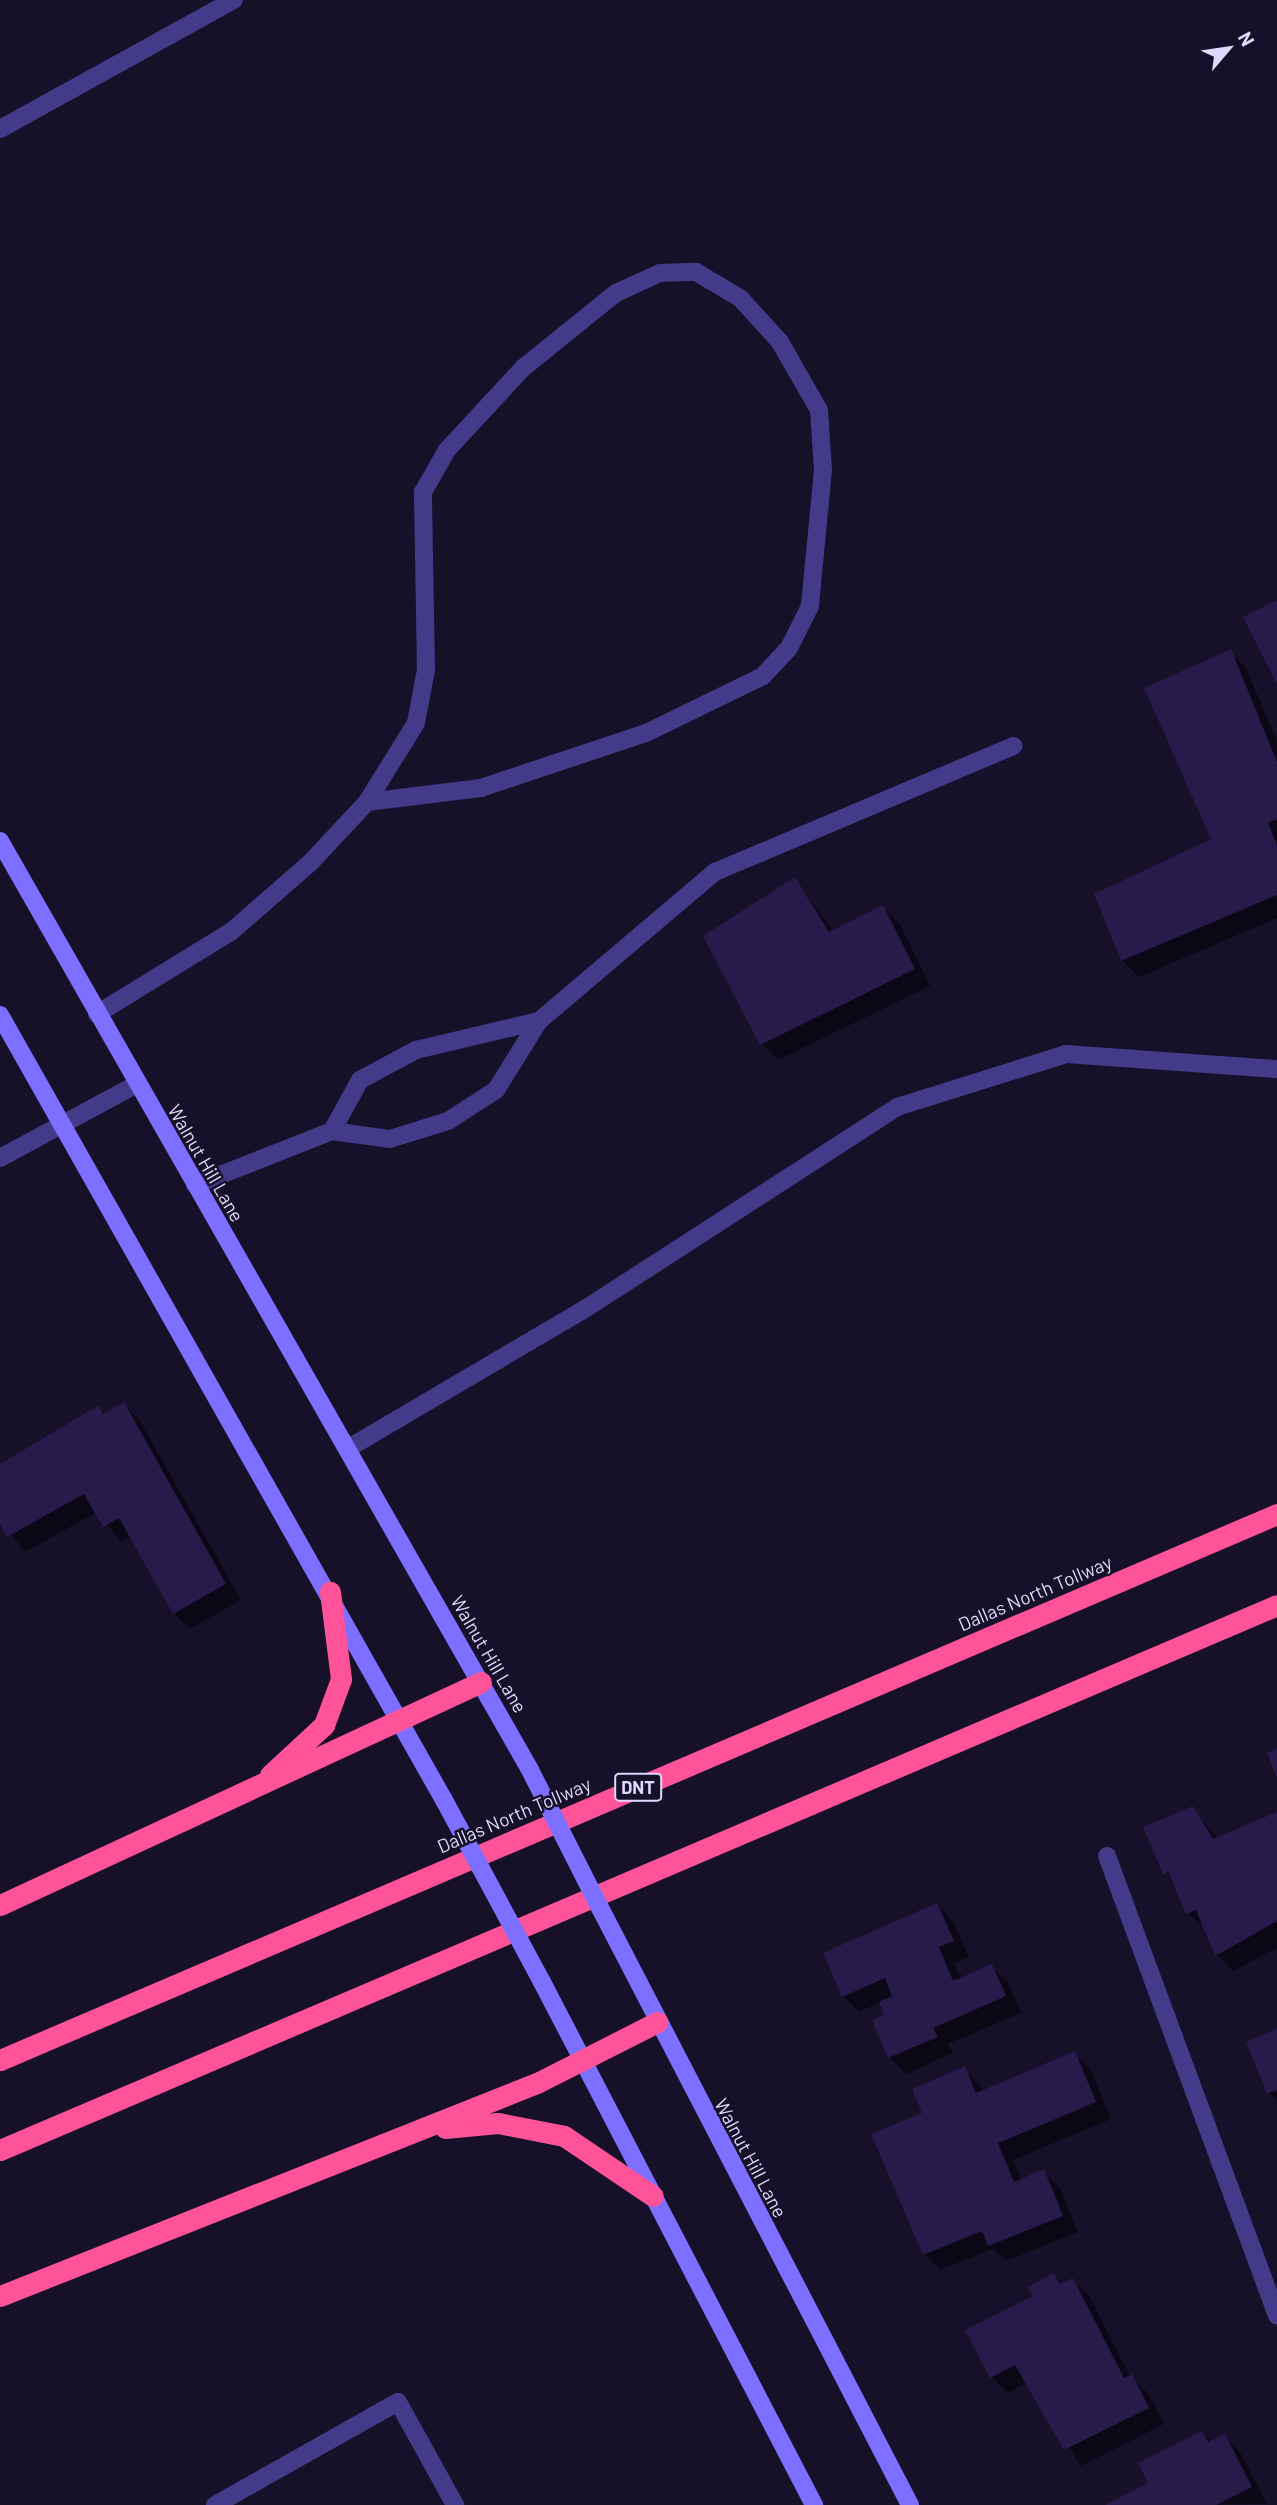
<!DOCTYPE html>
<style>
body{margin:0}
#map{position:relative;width:1277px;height:2505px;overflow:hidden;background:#161029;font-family:Barlow,sans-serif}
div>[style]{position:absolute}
.shadow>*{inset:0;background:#0007}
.building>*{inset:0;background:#281b4b}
.lane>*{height:18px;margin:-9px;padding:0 9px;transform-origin:9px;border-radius:9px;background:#433a89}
.street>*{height:18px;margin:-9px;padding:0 9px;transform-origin:9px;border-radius:9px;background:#433a89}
.secondary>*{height:18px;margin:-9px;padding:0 9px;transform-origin:9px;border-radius:9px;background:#7d6fff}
.highway>*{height:21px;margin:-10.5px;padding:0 10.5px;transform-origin:10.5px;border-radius:10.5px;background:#ff5399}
.secondary-bridge>*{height:18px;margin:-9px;padding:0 9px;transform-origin:9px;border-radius:9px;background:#7d6fff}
span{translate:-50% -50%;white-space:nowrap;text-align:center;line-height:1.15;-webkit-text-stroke:5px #161029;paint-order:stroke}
.shield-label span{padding:2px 5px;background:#161029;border:2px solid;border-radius:5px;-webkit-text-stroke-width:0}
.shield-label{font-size:18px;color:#dfd8ff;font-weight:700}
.street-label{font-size:19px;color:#dfd8ff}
.north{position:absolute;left:1193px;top:14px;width:70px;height:70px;-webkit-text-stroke:5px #161029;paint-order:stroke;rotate:61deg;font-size:19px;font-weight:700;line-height:28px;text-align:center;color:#dfd8ff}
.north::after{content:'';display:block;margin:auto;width:24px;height:32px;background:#dfd8ff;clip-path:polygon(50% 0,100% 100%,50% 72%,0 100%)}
</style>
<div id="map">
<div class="shadow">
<i style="clip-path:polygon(1230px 652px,1246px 668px,1277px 742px,1277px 918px,1139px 977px,1122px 960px,1213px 840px)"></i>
<i style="clip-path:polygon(795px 879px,833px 931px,882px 907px,899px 923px,930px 986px,778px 1060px,762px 1044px)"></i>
<i style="clip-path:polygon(124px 1404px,140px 1421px,241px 1600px,190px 1629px,174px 1613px,131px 1536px,121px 1542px,97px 1512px,25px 1552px,0 1520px,0 1466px,99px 1408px,105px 1414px)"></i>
<i style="clip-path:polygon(1192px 1808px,1218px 1839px,1277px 1814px,1277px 1948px,1233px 1971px,1217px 1955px,1206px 1928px,1187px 1913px,1145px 1828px)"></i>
<i style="clip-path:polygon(937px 1905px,953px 1922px,969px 1957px,954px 1963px,961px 1979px,991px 1966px,1008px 1982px,1021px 2013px,948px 2044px,953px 2053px,906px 2074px,890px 2057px,874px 2021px,887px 2016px,881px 2002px,859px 2012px,843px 1996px)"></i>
<i style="clip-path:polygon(1277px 2031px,1277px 2101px,1269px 2093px)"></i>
<i style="clip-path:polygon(1074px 2053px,1091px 2070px,1111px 2119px,1013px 2160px,1021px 2181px,1043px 2172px,1060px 2188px,1078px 2232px,1006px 2261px,993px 2249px,940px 2270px,924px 2254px,924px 2114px,964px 2068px,984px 2091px)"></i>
<i style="clip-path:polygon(1054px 2275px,1063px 2285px,1073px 2280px,1089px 2296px,1130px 2377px,1148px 2393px,1164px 2424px,1081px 2466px,1027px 2383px,1008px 2393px,991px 2377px)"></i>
<i style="clip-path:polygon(1202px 2433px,1211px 2442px,1224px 2436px,1240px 2452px,1267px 2504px,1109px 2505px,1150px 2484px)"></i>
</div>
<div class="building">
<i style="clip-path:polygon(1277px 600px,1277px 684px,1243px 617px)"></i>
<i style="clip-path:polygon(1231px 649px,1277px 762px,1277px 819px,1268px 823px,1277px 845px,1277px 895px,1121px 961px,1094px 894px,1211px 839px,1144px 688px)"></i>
<i style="clip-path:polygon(795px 877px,829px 932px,883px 905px,915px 969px,760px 1045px,703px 936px)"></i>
<i style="clip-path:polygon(124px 1402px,226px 1584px,173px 1614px,119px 1518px,103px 1527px,84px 1494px,7px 1537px,0 1524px,0 1464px,99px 1405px,103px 1414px)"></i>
<i style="clip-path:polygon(1277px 1749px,1277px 1778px,1267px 1753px)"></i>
<i style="clip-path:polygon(1193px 1806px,1213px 1839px,1277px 1812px,1277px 1921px,1215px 1956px,1196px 1910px,1186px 1914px,1168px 1872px,1163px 1874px,1143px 1827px)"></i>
<i style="clip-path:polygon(937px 1903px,954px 1941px,939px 1947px,953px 1981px,992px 1964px,1006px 1996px,933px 2028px,938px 2037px,888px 2058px,872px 2020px,884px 2015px,879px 2002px,892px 1996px,885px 1978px,842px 1997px,823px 1953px)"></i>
<i style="clip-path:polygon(1277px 2029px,1277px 2090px,1267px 2094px,1246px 2042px)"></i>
<i style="clip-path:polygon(1075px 2051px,1096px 2102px,998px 2143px,1014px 2182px,1044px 2169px,1063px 2216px,988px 2246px,982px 2231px,923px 2255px,871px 2134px,922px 2113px,912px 2089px,965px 2066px,976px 2093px)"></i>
<i style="clip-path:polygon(1054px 2273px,1060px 2284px,1073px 2278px,1124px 2378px,1132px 2374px,1149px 2408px,1064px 2450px,1015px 2365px,990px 2378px,965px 2330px,1033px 2296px,1028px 2287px)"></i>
<i style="clip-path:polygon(1202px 2431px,1208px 2442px,1225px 2434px,1252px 2487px,1216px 2505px,1105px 2505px,1148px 2483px,1138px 2463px)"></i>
</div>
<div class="lane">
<i style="left:0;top:129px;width:267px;rotate:-28.9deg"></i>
<i style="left:97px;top:1014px;width:158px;rotate:-31.6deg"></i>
<i style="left:232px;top:931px;width:103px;rotate:-41.1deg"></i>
<i style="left:310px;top:863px;width:83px;rotate:-46.9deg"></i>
<i style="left:367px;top:802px;width:93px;rotate:-58.2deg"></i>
<i style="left:416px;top:723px;width:54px;rotate:-79.3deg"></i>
<i style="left:426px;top:670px;width:178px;rotate:-91deg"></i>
<i style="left:423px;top:492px;width:48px;rotate:-60.3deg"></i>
<i style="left:447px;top:450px;width:112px;rotate:-47.2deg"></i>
<i style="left:523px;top:368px;width:119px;rotate:-38.9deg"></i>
<i style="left:616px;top:293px;width:48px;rotate:-24.4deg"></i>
<i style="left:660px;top:273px;width:36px;rotate:-2deg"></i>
<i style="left:696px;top:272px;width:51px;rotate:30.6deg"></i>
<i style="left:740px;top:298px;width:59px;rotate:47.7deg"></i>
<i style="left:780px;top:342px;width:78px;rotate:60.2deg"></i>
<i style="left:819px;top:410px;width:60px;rotate:86.2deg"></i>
<i style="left:823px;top:470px;width:137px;rotate:95.5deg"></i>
<i style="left:810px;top:606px;width:47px;rotate:116.6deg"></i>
<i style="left:789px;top:648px;width:38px;rotate:133deg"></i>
<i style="left:763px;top:676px;width:130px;rotate:154deg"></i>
<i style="left:646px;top:733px;width:174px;rotate:161.6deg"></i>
<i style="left:481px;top:788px;width:115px;rotate:173deg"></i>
<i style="left:332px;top:1131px;width:58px;rotate:-61.2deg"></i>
<i style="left:360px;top:1080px;width:64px;rotate:-28.2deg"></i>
<i style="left:416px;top:1050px;width:126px;rotate:-13.3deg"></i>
<i style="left:195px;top:1185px;width:147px;rotate:-21.5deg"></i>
<i style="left:332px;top:1131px;width:59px;rotate:7.9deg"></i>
<i style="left:390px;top:1139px;width:61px;rotate:-17.2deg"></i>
<i style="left:448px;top:1121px;width:57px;rotate:-32.9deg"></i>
<i style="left:496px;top:1090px;width:81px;rotate:-58.1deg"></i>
<i style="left:539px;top:1021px;width:231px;rotate:-40.3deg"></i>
<i style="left:715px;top:872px;width:324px;rotate:-22.9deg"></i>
<i style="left:347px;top:1449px;width:276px;rotate:-30.5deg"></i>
<i style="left:585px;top:1309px;width:372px;rotate:-32.9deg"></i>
<i style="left:897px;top:1107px;width:177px;rotate:-17.4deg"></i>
<i style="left:1066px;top:1054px;width:212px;rotate:4.1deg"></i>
<i style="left:1107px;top:1856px;width:490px;rotate:69.7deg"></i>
<i style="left:215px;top:2505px;width:210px;rotate:-29.4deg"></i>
<i style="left:398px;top:2402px;width:118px;rotate:61deg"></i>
</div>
<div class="street">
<i style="left:0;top:1158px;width:156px;rotate:-28.4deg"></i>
</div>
<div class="secondary">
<i style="left:0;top:841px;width:1067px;rotate:60.29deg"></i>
<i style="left:0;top:1015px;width:902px;rotate:60.51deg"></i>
<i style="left:598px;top:1904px;width:677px;rotate:62.56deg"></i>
<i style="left:542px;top:1982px;width:590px;rotate:62.52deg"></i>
</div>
<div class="highway">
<i style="left:270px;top:1775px;width:74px;rotate:-42.8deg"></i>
<i style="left:324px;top:1725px;width:49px;rotate:-69.7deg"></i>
<i style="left:341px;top:1679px;width:88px;rotate:-97.2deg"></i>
<i style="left:0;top:1905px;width:530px;rotate:-24.87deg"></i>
<i style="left:0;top:2060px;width:1389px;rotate:-23.15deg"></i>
<i style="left:445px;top:2128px;width:53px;rotate:-5.4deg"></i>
<i style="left:498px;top:2123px;width:67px;rotate:11.1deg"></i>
<i style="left:564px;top:2136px;width:107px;rotate:34deg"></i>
<i style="left:0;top:2150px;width:1388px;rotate:-23.11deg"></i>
<i style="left:0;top:2296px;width:578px;rotate:-21.64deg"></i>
<i style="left:537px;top:2083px;width:135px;rotate:-26.9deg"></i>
</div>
<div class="secondary-bridge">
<i style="left:529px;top:1768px;width:153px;rotate:63.1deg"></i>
<i style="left:444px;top:1800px;width:207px;rotate:61.7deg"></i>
</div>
<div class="shield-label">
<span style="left:638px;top:1787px">DNT</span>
</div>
<div class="street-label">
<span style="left:206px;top:1163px;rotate:60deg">Walnut Hill Lane</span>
<span style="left:1035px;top:1593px;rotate:-23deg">Dallas North Tollway</span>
<span style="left:489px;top:1654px;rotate:60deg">Walnut Hill Lane</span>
<span style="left:514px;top:1815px;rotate:-23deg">Dallas North Tollway</span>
<span style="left:751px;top:2158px;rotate:62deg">Walnut Hill Lane</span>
</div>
<div class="north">N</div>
</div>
